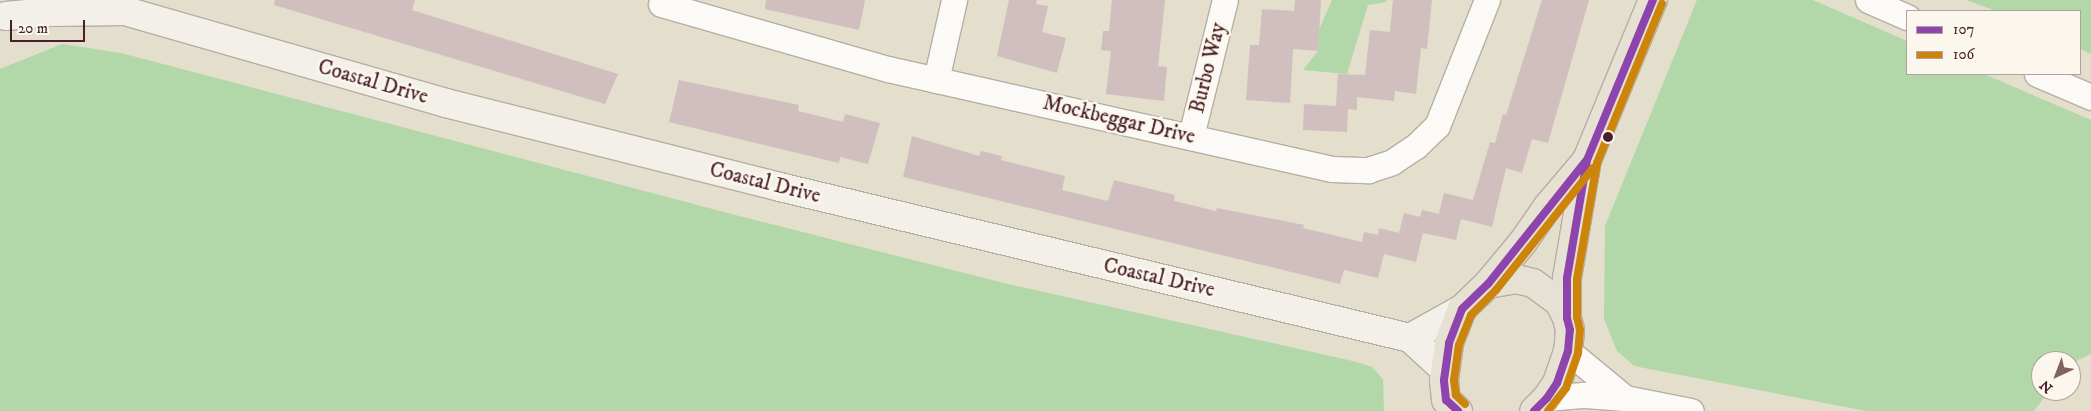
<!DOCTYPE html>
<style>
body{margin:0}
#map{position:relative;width:2091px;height:411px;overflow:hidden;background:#e4decc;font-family:"IM FELL DW Pica",serif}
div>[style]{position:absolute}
.green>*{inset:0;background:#b2d7a9}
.building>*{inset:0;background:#d1bebe}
.roads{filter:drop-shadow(1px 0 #b6aea3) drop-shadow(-1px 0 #b6aea3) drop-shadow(0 1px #b6aea3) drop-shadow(0 -1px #b6aea3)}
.street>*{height:25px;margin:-12.5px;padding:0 12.5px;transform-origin:12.5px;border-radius:12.5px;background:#fbfaf7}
.secondary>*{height:28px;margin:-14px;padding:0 14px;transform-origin:14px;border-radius:14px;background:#f3f0e9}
.primary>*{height:28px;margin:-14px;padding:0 14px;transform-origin:14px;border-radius:14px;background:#e7e1d4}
.bus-1>*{height:8px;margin:-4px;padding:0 4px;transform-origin:4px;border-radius:4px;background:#8e44ad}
.bus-2>*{height:8px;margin:-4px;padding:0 4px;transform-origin:4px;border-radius:4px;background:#cc840b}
.dots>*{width:14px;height:14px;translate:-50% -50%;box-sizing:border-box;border:2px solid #fbf7ec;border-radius:50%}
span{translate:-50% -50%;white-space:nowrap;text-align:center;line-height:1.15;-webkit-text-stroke:5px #fbf7ec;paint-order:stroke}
.street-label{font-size:21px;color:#4a1f2b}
.legend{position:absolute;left:1906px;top:10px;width:175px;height:65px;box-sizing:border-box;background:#fbf7ec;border:1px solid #b4a19f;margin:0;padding:6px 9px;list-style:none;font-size:15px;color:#4a1f2b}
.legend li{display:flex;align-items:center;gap:10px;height:25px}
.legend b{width:25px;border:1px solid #b4a19f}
.north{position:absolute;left:2031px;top:351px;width:50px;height:50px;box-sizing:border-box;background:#fbf7ec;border:1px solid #b4a19f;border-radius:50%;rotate:223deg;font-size:14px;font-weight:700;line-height:20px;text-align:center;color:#4a1f2b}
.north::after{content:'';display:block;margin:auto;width:18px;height:22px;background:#806263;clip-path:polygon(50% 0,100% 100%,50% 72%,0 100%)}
.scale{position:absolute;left:10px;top:20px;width:75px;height:22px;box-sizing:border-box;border:2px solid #4a1f2b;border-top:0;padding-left:6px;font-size:15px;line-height:18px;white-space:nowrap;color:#4a1f2b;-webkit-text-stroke:4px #fbf7ec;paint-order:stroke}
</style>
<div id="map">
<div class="green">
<i style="clip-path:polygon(1332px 0,1387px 0,1386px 2px,1368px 5px,1347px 74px,1303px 70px,1318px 51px,1319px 30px)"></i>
<i style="clip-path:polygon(1697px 0,1813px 0,1907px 41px,1907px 74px,1984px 74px,2091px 120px,2091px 354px,2078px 360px,2071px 368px,2071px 361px,2041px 361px,2041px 391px,2049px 391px,2034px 411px,1866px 411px,1634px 366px,1617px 351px,1604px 319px,1605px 226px)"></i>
<i style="clip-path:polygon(1966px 0,2091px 0,2091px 54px,2080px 49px,2080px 11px,1996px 11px)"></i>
<i style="clip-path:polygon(62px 44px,121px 53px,743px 217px,1004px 283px,1357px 362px,1372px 367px,1383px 379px,1384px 411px,0 411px,0 69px)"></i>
</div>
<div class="building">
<i style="clip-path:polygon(275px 0,415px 0,412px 10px,618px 74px,605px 104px,274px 5px)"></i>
<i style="clip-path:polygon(766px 0,865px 0,859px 30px,765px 9px)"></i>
<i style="clip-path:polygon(1009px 0,1037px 0,1036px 4px,1048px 6px,1042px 32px,1066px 38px,1057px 73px,997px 56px)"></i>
<i style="clip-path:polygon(1112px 0,1165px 0,1158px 66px,1167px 67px,1164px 101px,1106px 94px,1111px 51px,1101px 50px,1103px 31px,1109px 31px)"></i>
<i style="clip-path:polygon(1295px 0,1321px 0,1318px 51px,1293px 49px,1290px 103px,1246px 100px,1250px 45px,1259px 45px,1262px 9px,1294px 11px)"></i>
<i style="clip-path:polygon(1393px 0,1432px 0,1427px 49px,1421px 48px,1416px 94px,1395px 91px,1394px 101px,1357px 97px,1357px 110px,1348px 109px,1347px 132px,1303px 130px,1304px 104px,1336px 106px,1338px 74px,1365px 75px,1370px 30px,1390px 32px)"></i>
<i style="clip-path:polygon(1542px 0,1589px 0,1548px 143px,1532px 139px,1522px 173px,1506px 168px,1492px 227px,1461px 219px,1456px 240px,1423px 233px,1416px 262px,1384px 254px,1378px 278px,1344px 270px,1340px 284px,903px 177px,912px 136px,979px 156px,981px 151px,1002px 156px,1001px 160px,1065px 176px,1062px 190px,1108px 201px,1114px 180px,1175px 195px,1174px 201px,1216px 211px,1217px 208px,1284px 221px,1304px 225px,1303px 228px,1362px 242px,1364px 232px,1378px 235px,1379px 228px,1399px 233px,1404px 213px,1420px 217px,1422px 210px,1439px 214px,1444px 193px,1473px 200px,1490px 142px,1495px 143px,1503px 114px,1506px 115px)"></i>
<i style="clip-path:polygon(679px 80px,799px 105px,798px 111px,843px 122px,845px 114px,880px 123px,868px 164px,840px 157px,839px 163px,669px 122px)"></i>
</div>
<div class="roads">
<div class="street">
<i style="left:1868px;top:0;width:43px;rotate:23.6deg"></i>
<i style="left:661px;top:4px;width:236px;rotate:16deg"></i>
<i style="left:888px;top:69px;width:455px;rotate:12.7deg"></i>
<i style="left:1332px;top:169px;width:36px;rotate:2deg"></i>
<i style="left:1368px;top:170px;width:25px;rotate:-18deg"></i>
<i style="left:1392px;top:162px;width:29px;rotate:-34deg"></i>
<i style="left:1416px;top:146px;width:29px;rotate:-44deg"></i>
<i style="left:1437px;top:126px;width:136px;rotate:-68.4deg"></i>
<i style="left:2037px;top:74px;width:59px;rotate:23.1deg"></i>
<i style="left:936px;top:80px;width:82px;rotate:-77.3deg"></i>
<i style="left:1191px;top:136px;width:140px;rotate:-76deg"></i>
<i style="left:1568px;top:351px;width:74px;rotate:39.5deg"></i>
<i style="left:1547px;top:398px;width:38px;rotate:-5deg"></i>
<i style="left:1585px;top:395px;width:40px;rotate:4.3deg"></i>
<i style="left:1625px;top:398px;width:67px;rotate:11.1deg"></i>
</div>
<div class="secondary">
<i style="left:106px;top:0;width:22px;rotate:30deg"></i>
<i style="left:125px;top:11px;width:334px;rotate:16deg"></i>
<i style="left:446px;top:103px;width:344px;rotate:14.1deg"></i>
<i style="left:780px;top:187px;width:648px;rotate:13.48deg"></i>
<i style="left:1410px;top:338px;width:47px;rotate:42.4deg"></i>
<i style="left:6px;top:16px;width:44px;rotate:-5.2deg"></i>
<i style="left:50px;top:12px;width:75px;rotate:-0.8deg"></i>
<i style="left:1410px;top:338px;width:60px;rotate:-29.1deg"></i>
</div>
<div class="primary">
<i style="left:1488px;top:284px;width:55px;rotate:-50.2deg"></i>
<i style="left:1523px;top:242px;width:44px;rotate:-55.2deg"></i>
<i style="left:1548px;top:206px;width:60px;rotate:-49.7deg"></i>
<i style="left:1567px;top:318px;width:40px;rotate:-90deg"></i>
<i style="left:1567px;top:278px;width:120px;rotate:-80.4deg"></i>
<i style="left:1587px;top:160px;width:173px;rotate:-67.6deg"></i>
<i style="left:1458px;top:411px;width:16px;rotate:-137deg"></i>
<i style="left:1446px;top:400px;width:20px;rotate:-96deg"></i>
<i style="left:1444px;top:380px;width:37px;rotate:-82deg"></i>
<i style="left:1449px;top:343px;width:36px;rotate:-69deg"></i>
<i style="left:1462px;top:309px;width:36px;rotate:-44deg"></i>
<i style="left:1488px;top:284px;width:28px;rotate:-10deg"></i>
<i style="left:1516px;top:279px;width:17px;rotate:13deg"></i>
<i style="left:1533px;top:283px;width:32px;rotate:36deg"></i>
<i style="left:1559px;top:302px;width:18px;rotate:63deg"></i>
<i style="left:1567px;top:318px;width:12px;rotate:76deg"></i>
<i style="left:1570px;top:330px;width:21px;rotate:95deg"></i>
<i style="left:1568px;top:351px;width:34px;rotate:109deg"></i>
<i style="left:1557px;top:383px;width:18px;rotate:124deg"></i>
<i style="left:1547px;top:398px;width:18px;rotate:135deg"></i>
</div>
</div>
<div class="bus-1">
<i style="left:1458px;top:411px;width:16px;rotate:-137deg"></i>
<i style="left:1446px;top:400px;width:20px;rotate:-96deg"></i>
<i style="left:1444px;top:380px;width:37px;rotate:-82deg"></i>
<i style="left:1449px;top:343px;width:36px;rotate:-69deg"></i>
<i style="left:1462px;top:309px;width:36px;rotate:-44deg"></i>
<i style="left:1488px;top:284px;width:156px;rotate:-51.5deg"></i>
<i style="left:1534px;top:411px;width:18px;rotate:-45deg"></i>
<i style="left:1547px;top:398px;width:18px;rotate:-56deg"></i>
<i style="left:1557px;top:383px;width:34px;rotate:-71deg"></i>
<i style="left:1568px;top:351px;width:21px;rotate:-85deg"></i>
<i style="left:1570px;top:330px;width:12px;rotate:-104deg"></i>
<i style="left:1567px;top:318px;width:40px;rotate:-90deg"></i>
<i style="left:1567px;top:278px;width:120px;rotate:-80.4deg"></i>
<i style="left:1587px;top:160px;width:173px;rotate:-67.6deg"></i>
</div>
<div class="bus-2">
<i style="left:1465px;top:404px;width:13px;rotate:-135deg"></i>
<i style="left:1456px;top:395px;width:15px;rotate:-98deg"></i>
<i style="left:1454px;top:380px;width:35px;rotate:-82deg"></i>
<i style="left:1459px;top:345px;width:32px;rotate:-68deg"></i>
<i style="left:1471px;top:315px;width:35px;rotate:-45deg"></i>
<i style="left:1496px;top:290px;width:156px;rotate:-51.5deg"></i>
<i style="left:1548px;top:411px;width:29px;rotate:-52deg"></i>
<i style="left:1566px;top:388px;width:37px;rotate:-71deg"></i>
<i style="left:1578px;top:353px;width:23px;rotate:-85deg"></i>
<i style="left:1580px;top:330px;width:13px;rotate:-103deg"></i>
<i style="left:1577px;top:317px;width:38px;rotate:-90deg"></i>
<i style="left:1577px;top:279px;width:118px;rotate:-80.2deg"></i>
<i style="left:1597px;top:163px;width:172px;rotate:-67.8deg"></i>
</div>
<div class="dots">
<i style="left:1608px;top:137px;background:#4a1f2b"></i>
</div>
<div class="street-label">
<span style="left:1208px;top:68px;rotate:-76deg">Burbo Way</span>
<span style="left:373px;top:82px;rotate:16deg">Coastal Drive</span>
<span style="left:1119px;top:120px;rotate:13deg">Mockbeggar Drive</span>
<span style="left:765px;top:183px;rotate:14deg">Coastal Drive</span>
<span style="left:1159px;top:278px;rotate:13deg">Coastal Drive</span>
</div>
<ul class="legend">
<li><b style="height:6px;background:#8e44ad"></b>107</li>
<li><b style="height:6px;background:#cc840b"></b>106</li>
</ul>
<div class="north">N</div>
<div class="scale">20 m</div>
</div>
